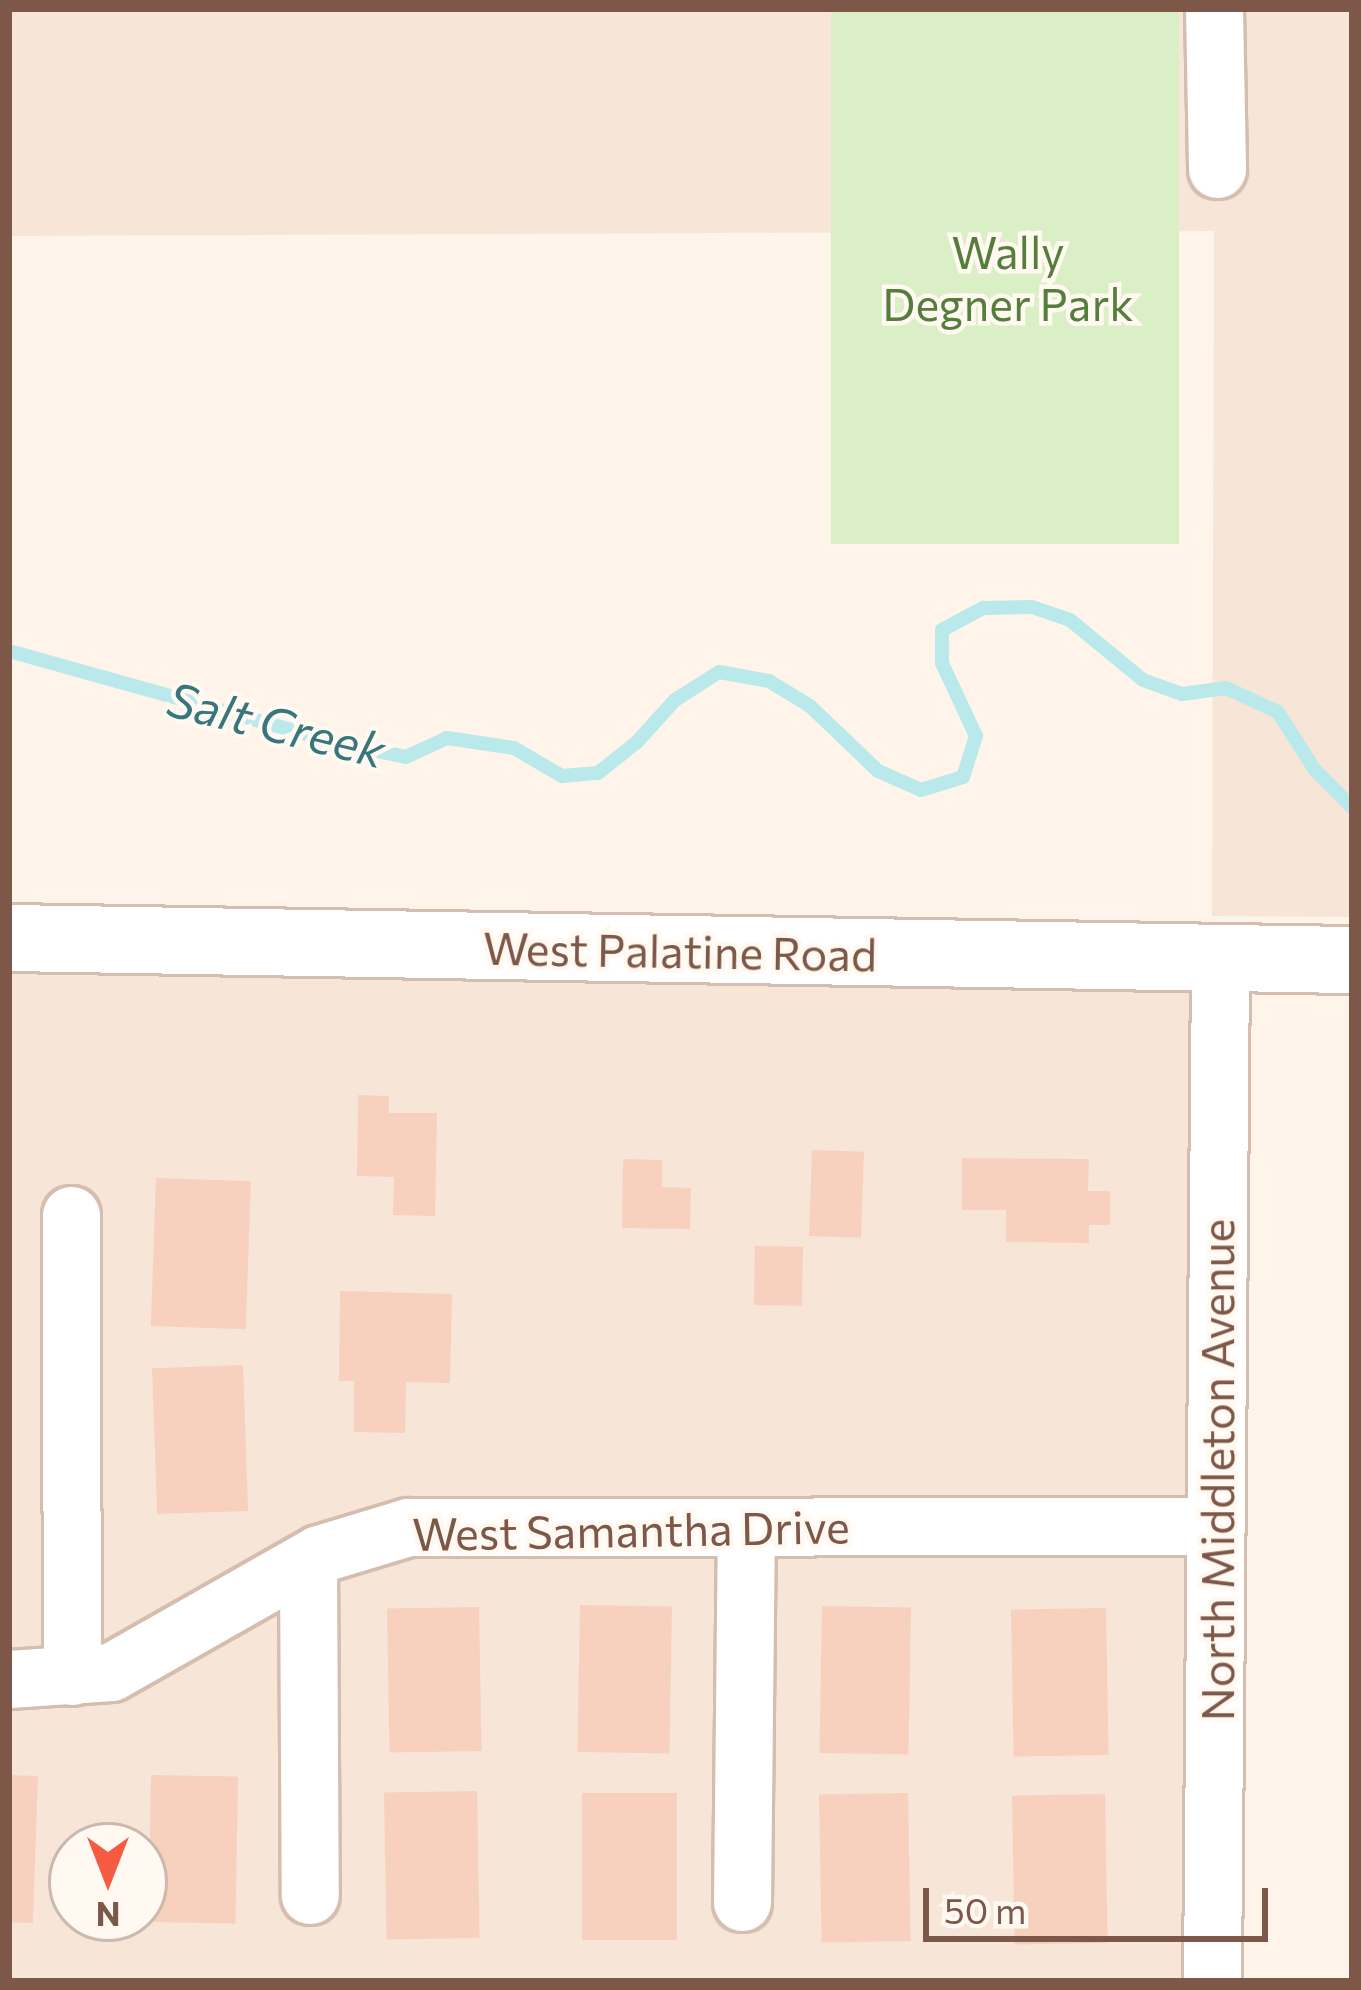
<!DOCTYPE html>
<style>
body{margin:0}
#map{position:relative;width:1361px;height:1990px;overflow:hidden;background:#fff4e9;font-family:Commissioner,sans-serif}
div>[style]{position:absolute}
.residential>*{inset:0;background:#f7e6d7}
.green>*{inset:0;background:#daefc5;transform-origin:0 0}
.stream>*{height:14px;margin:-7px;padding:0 7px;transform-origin:7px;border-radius:7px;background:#bae9eb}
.building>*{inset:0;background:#f7d0be;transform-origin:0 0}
.roads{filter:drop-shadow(3px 0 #d5bdaf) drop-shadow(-3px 0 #d5bdaf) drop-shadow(0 3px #d5bdaf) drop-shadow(0 -3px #d5bdaf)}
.street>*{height:57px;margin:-28.5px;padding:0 28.5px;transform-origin:28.5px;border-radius:28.5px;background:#fff}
.secondary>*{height:66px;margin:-33px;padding:0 33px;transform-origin:33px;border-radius:33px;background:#fff}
span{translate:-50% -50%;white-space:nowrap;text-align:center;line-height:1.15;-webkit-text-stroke:9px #fff9f2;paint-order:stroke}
.park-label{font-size:45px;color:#557e3c}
.street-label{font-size:45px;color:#7d5748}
.water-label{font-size:48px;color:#37767c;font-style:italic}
.frame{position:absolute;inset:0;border:12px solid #7d5748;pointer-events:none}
.north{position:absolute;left:48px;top:1822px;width:120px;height:120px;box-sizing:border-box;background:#fff9f2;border:3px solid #cbb8ae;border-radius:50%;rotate:180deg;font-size:33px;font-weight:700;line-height:48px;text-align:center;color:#7d5748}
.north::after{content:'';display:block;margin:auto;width:42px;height:54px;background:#f55b42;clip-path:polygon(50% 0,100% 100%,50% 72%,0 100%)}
.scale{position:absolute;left:923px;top:1888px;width:345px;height:54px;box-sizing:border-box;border:6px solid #7d5748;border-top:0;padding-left:15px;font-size:36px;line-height:42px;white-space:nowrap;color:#7d5748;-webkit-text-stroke:9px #fff9f2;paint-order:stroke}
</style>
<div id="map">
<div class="residential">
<i style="clip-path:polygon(9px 9px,1352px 9px,1352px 917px,1212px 916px,1214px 231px,9px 236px)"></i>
<i style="clip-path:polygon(evenodd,9px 938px,1220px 959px,1212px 1981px,9px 1981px,9px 938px,72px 1846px,144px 1846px,144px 1918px,72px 1918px,72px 1846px)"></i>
</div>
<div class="green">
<i style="left:831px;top:9px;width:348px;height:535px"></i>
</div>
<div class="stream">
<i style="left:9px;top:651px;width:347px;rotate:15.6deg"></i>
<i style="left:343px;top:744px;width:64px;rotate:11.7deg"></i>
<i style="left:406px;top:757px;width:45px;rotate:-24.9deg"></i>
<i style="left:447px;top:738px;width:68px;rotate:8.5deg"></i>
<i style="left:514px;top:748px;width:56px;rotate:30.3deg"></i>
<i style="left:562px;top:776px;width:36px;rotate:-5deg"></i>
<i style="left:598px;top:773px;width:50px;rotate:-38.5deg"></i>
<i style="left:637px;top:742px;width:57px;rotate:-47.9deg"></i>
<i style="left:675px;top:700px;width:52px;rotate:-32.5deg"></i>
<i style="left:719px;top:672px;width:51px;rotate:10.2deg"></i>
<i style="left:769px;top:681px;width:48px;rotate:31.4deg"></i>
<i style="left:810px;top:706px;width:94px;rotate:43.7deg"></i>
<i style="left:878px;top:771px;width:47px;rotate:23.8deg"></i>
<i style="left:921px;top:790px;width:44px;rotate:-17.2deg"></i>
<i style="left:963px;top:777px;width:43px;rotate:-72.4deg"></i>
<i style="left:976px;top:736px;width:81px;rotate:-115deg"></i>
<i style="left:942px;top:663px;width:33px;rotate:-90deg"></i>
<i style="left:942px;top:630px;width:47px;rotate:-28.2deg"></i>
<i style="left:983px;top:608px;width:49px;rotate:-1.2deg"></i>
<i style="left:1032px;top:607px;width:40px;rotate:18.9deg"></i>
<i style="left:1070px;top:620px;width:94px;rotate:39.4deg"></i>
<i style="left:1143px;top:680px;width:41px;rotate:19.7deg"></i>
<i style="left:1182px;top:694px;width:44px;rotate:-7.8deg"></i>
<i style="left:1226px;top:688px;width:57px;rotate:24.8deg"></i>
<i style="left:1278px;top:712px;width:69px;rotate:57.5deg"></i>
<i style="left:1315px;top:770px;width:52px;rotate:45deg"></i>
</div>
<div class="building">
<i style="clip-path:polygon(358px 1095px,389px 1096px,389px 1113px,437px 1113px,435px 1216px,393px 1215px,394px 1177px,357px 1176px)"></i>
<i style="left:812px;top:1150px;width:52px;height:86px;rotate:2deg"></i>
<i style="clip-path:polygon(962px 1158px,1089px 1159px,1088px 1191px,1110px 1191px,1110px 1225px,1089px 1225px,1089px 1243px,1006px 1242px,1006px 1210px,962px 1210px)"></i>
<i style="clip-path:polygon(623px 1159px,662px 1160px,662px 1187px,691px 1188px,690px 1229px,622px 1228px)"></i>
<i style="left:156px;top:1178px;width:95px;height:148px;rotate:2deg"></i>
<i style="left:755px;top:1246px;width:48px;height:59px;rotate:1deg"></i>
<i style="clip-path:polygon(340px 1291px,452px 1294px,450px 1383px,406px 1382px,405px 1433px,354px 1432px,354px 1381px,339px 1381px)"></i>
<i style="left:243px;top:1365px;width:146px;height:91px;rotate:88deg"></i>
<i style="left:580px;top:1605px;width:92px;height:147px;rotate:1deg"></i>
<i style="left:822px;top:1606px;width:89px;height:147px;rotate:1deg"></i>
<i style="left:479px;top:1607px;width:144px;height:92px;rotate:89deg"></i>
<i style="left:1106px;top:1608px;width:147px;height:95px;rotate:89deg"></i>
<i style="left:9px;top:1775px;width:29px;height:147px;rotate:2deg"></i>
<i style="left:151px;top:1775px;width:87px;height:147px;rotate:1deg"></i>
<i style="left:477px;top:1791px;width:147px;height:93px;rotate:89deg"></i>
<i style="left:582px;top:1793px;width:95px;height:147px"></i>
<i style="left:908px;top:1793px;width:148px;height:89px;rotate:89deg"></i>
<i style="left:1105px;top:1794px;width:149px;height:93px;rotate:89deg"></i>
</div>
<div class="roads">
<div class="street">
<i style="left:1214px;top:9px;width:160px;rotate:88.9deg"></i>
<i style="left:71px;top:1215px;width:461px;rotate:89.9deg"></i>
<i style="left:308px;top:1561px;width:334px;rotate:89.7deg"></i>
<i style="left:9px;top:1679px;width:102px;rotate:-3.9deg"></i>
<i style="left:111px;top:1672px;width:239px;rotate:-29.6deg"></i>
<i style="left:319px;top:1554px;width:93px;rotate:-16.9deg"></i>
<i style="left:408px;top:1527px;width:807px;rotate:-0.07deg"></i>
<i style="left:742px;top:1902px;width:375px;rotate:-89.4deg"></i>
<i style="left:1212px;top:1981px;width:1022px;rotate:-89.55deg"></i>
</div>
<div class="secondary">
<i style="left:9px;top:938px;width:1343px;rotate:0.94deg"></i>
</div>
</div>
<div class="park-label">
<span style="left:1008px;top:277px">Wally<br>Degner Park</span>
</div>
<div class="street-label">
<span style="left:680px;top:950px;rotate:1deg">West Palatine Road</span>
<span style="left:1216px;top:1470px;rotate:-90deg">North Middleton Avenue</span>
<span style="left:631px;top:1529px;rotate:-1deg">West Samantha Drive</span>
</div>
<div class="water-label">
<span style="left:277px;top:723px;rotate:14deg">Salt Creek</span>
</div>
<div class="frame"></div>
<div class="north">N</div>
<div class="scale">50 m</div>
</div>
